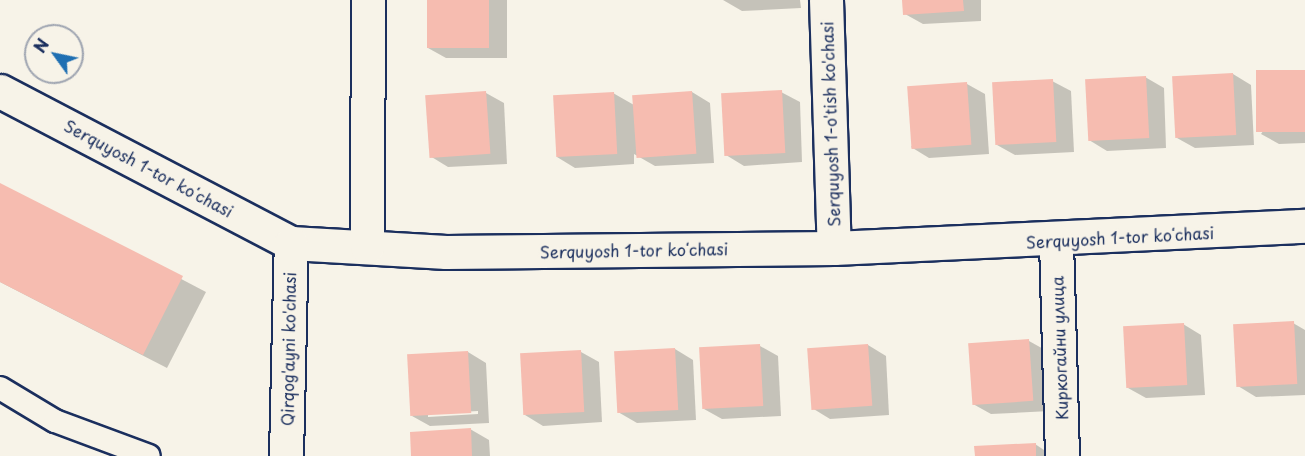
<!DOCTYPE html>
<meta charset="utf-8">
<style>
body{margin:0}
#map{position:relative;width:1305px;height:456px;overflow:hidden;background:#f7f3e8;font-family:"Playpen Sans",sans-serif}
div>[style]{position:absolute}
.shadow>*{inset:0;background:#0003}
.building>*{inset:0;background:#f6bcb0;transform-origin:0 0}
.roads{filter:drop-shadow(2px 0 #1b2f5e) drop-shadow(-2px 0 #1b2f5e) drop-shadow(0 2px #1b2f5e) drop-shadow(0 -2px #1b2f5e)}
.lane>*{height:22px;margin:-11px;padding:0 11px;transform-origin:11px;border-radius:11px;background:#f7f3e8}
.street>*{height:33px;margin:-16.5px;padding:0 16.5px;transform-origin:16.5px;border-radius:16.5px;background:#f7f3e8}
span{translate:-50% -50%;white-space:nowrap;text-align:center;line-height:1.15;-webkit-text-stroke:5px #f7f3e8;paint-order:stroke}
.street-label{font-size:16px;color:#1b2f5e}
.north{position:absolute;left:24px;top:24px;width:60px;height:60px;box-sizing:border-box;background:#f7f3e8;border:2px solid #9fa5b1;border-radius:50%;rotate:303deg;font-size:16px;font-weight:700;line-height:24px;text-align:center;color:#1b2f5e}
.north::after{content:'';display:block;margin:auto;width:21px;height:27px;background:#1f6fb2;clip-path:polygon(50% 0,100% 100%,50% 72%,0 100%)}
</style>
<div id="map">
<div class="shadow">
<i style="clip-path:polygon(429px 0,507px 0,507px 58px,446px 58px,428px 48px)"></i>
<i style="clip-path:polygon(723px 0,800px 0,801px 8px,742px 11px)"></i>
<i style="clip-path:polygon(904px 0,981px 0,981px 21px,923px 24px,905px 14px)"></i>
<i style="clip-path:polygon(1305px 71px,1305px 143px,1279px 144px,1261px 134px)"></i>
<i style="clip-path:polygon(1233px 74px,1251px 85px,1254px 145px,1195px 148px,1177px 138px)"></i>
<i style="clip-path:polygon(1145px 77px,1164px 88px,1166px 148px,1107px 151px,1089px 140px)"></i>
<i style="clip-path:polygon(1052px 81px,1071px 91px,1074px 152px,1015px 155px,997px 145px)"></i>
<i style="clip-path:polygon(967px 84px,985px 94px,989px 154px,929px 158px,911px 147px)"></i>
<i style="clip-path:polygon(692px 92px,710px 103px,714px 163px,655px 166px,634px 154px,634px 164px,575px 168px,557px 157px,613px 93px,634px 105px)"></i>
<i style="clip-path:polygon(781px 92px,800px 102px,802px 162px,744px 166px,726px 155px)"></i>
<i style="clip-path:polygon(486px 93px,504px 103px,507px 164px,448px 167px,430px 156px)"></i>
<i style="clip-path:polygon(0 184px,206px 292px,167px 368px,0 282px)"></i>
<i style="clip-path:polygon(1293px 323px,1305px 330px,1305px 395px,1256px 397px,1238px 386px)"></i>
<i style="clip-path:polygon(1183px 324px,1201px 335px,1205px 395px,1146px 398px,1128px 388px)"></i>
<i style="clip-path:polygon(1029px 341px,1047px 351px,1050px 411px,991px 414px,973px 404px)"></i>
<i style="clip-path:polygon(868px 345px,886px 356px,889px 415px,830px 419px,812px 408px)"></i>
<i style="clip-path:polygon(760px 346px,778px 356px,781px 416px,722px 419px,704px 409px)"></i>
<i style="clip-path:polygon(675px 349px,693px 360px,696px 420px,637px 423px,618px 412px)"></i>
<i style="clip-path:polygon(evenodd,468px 352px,486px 363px,489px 423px,430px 426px,412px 416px,468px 352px,478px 411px,478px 414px,428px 417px,428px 414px,478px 411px)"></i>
<i style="clip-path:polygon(581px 352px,599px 362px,602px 422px,543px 426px,525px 415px)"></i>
<i style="clip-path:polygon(470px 429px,489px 440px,490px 456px,413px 456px)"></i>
<i style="clip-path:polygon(1035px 444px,1053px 456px,976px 456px)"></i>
</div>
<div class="building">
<i style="left:427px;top:0;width:62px;height:48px"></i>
<i style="clip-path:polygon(902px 0,963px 0,964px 11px,903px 15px)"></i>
<i style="left:1305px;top:70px;width:62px;height:49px;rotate:90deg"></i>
<i style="left:1233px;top:73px;width:62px;height:61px;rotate:87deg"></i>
<i style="left:1146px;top:76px;width:62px;height:61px;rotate:87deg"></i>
<i style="left:1053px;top:79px;width:63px;height:61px;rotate:87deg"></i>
<i style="left:967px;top:82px;width:63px;height:60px;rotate:86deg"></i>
<i style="left:782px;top:90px;width:63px;height:61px;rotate:87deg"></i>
<i style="left:486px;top:91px;width:63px;height:61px;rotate:86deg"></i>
<i style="left:692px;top:91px;width:63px;height:60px;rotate:86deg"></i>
<i style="left:614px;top:92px;width:62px;height:61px;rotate:87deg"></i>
<i style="clip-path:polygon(0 183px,183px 276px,143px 355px,0 282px)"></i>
<i style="left:1294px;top:321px;width:63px;height:61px;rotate:87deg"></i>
<i style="left:1184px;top:323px;width:62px;height:61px;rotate:87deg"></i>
<i style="left:1029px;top:339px;width:62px;height:61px;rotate:86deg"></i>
<i style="left:760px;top:344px;width:62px;height:61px;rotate:87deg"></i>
<i style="left:868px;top:344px;width:62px;height:61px;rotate:86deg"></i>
<i style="left:675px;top:348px;width:62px;height:61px;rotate:87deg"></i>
<i style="left:581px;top:350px;width:62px;height:61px;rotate:87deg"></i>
<i style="left:468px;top:351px;width:62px;height:61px;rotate:87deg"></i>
<i style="clip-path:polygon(471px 428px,472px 456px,411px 456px,410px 432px)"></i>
<i style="clip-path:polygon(1036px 443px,1036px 456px,975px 456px,974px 446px)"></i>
</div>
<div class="roads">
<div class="lane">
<i style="left:0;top:388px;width:64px;rotate:31deg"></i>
<i style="left:55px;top:421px;width:100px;rotate:20.4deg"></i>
</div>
<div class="street">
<i style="left:826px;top:0;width:248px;rotate:88.2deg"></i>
<i style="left:0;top:91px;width:328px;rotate:27.6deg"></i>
<i style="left:291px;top:243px;width:155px;rotate:3.3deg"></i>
<i style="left:446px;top:252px;width:388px;rotate:-0.6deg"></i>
<i style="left:834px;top:248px;width:472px;rotate:-2.7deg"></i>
<i style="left:1056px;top:241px;width:215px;rotate:88.4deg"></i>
<i style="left:367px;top:247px;width:247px;rotate:-89.8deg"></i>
<i style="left:286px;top:456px;width:213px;rotate:-88.7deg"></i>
</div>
</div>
<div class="street-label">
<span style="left:830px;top:124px;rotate:-92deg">Serquyosh 1-o'tish ko'chasi</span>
<span style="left:149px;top:168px;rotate:28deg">Serquyosh 1-tor koʻchasi</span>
<span style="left:1120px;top:237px;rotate:-3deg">Serquyosh 1-tor koʻchasi</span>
<span style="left:634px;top:250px;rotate:-1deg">Serquyosh 1-tor koʻchasi</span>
<span style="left:1059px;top:348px;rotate:-92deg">Киркогайни улица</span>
<span style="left:288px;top:349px;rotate:-89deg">Qirqog'ayni ko'chasi</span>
</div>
<div class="north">N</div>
</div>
